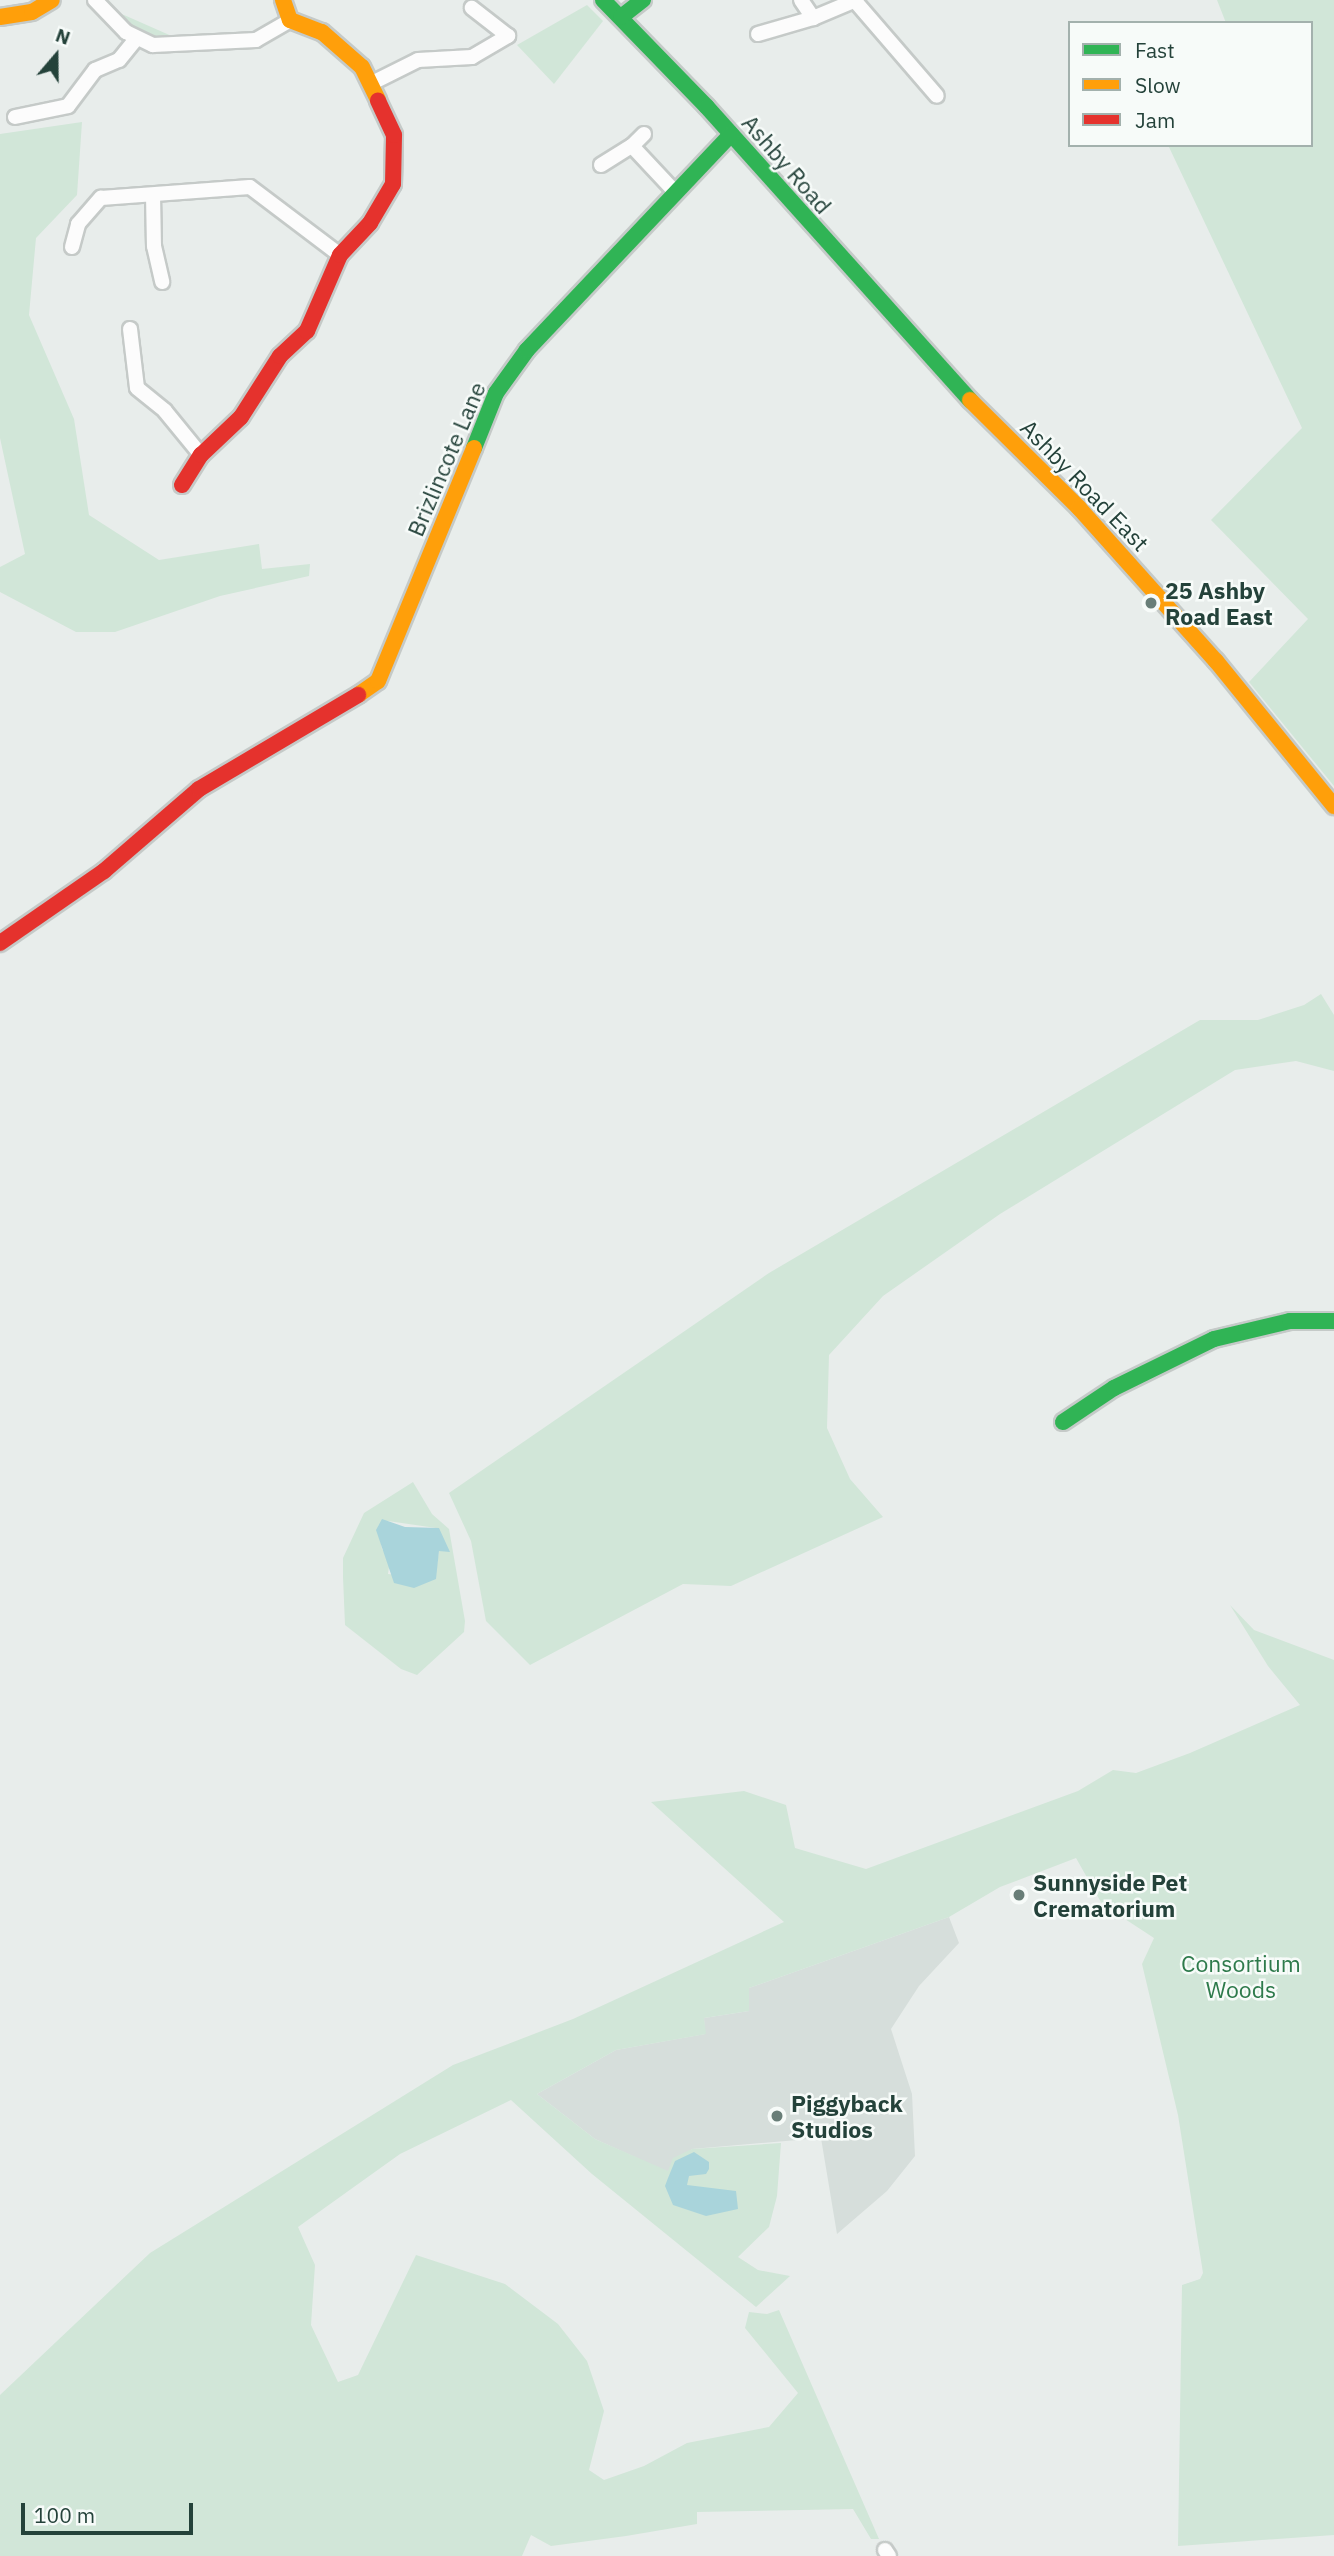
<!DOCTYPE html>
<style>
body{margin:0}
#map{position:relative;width:1334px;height:2556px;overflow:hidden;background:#e8edeb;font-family:"IBM Plex Sans",sans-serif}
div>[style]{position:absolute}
.built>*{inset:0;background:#d6dedb}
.green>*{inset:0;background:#d1e6d8}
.water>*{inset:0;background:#a9d4db}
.roads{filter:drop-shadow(2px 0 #c5cac8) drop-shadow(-2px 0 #c5cac8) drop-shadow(0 2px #c5cac8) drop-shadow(0 -2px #c5cac8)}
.street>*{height:14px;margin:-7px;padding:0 7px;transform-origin:7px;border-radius:7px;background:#fcfcfc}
.fast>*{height:16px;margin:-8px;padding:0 8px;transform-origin:8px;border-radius:8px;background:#30b455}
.slow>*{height:16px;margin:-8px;padding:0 8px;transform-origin:8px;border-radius:8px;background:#ff9f0a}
.jam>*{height:16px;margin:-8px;padding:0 8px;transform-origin:8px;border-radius:8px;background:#e5322d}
.dots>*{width:19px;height:19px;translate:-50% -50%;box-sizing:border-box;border:4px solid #f7fbf9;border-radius:50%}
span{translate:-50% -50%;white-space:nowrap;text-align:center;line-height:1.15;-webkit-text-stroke:5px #f7fbf9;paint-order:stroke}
.street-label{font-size:23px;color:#24423a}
.poi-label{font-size:23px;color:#24423a;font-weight:700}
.left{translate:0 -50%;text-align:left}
.park-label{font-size:23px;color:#2d7a4b}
.legend{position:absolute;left:1068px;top:21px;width:245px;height:126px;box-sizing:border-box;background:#f7fbf9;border:2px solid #a3b1ad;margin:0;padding:9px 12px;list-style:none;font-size:21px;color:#24423a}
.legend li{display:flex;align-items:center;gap:14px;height:35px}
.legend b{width:35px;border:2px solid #a3b1ad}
.north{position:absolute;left:21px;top:21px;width:70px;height:70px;-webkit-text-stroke:5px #f7fbf9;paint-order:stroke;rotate:20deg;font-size:19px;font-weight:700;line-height:28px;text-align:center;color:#24423a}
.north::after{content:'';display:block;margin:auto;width:24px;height:32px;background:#24423a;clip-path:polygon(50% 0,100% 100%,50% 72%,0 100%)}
.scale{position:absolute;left:21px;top:2503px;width:172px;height:32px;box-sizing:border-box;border:4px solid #24423a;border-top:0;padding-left:9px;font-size:21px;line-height:24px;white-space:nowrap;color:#24423a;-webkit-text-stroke:5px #f7fbf9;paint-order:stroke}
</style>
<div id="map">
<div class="built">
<i style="clip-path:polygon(949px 1917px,959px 1943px,919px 1986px,891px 2029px,912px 2094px,915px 2156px,887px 2191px,837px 2234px,821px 2138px,692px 2149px,668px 2172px,595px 2139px,537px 2094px,616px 2050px,705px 2034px,704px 2018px,749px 2011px,749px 1988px)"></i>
</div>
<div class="green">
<i style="clip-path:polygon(1217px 0,1334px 0,1334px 786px,1249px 682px,1308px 619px,1211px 520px,1302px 428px,1168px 145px,1311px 145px,1311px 23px,1226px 23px)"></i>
<i style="clip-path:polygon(587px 5px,603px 21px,554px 84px,517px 45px)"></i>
<i style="clip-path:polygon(111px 11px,124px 15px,183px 41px,140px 35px)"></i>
<i style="clip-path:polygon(82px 122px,77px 195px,36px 238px,29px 315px,74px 419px,89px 515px,159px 560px,259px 544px,262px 569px,310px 564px,309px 576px,220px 596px,115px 632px,76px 632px,0 592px,0 567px,25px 554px,0 438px,0 134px)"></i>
<i style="clip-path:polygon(1321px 994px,1334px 1015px,1334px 1071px,1296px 1061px,1235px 1070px,1000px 1214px,883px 1296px,829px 1355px,827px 1428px,850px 1479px,883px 1517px,731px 1586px,683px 1584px,530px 1665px,486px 1621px,471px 1541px,449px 1493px,769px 1273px,1200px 1020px,1258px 1020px,1304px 1005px)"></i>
<i style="clip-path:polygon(evenodd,413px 1482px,432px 1514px,449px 1529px,465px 1621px,464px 1632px,417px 1675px,401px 1669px,345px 1625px,343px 1577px,343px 1558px,364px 1513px,413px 1482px,388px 1521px,436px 1528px,447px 1548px,439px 1551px,435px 1579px,388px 1574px,390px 1560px,382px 1549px,378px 1526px,388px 1521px)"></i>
<i style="clip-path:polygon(1230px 1605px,1254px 1630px,1334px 1660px,1334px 2535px,1178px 2546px,1182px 2285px,1200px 2279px,1203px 2273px,1178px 2115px,1142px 1964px,1154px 1938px,1102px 1904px,1076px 1858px,1000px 1887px,949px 1917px,749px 1988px,749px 2011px,704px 2018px,706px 2034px,616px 2050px,537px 2094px,595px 2139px,668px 2171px,673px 2158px,692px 2149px,781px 2143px,777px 2196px,769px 2227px,738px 2257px,758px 2270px,790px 2276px,756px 2307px,592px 2174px,511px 2100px,400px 2154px,298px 2227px,315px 2265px,311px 2325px,338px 2382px,358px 2375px,416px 2255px,505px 2284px,558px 2324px,587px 2361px,604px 2411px,589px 2470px,604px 2480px,644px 2466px,687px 2443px,769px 2427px,798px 2393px,745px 2328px,749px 2312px,767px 2314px,779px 2310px,879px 2539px,871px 2539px,853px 2509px,697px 2512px,697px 2524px,626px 2536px,551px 2546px,531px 2535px,522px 2556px,0 2556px,0 2395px,150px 2253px,453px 2065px,573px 2019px,784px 1922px,651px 1802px,744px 1791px,786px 1805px,795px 1848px,866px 1869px,1078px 1791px,1113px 1770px,1136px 1773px,1190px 1753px,1300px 1705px,1268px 1666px)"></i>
</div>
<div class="water">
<i style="clip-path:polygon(382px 1519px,405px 1527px,439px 1528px,450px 1552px,439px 1551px,436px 1579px,414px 1588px,394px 1583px,376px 1530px)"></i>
<i style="clip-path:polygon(694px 2152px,709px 2162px,709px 2169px,706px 2174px,689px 2176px,687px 2185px,736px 2191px,738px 2209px,706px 2216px,673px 2205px,665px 2186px,668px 2178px,675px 2161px)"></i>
</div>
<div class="roads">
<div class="street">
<i style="left:95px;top:0;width:45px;rotate:45.9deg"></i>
<i style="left:126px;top:32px;width:30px;rotate:26deg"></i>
<i style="left:153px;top:45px;width:103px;rotate:-2.8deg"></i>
<i style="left:256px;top:40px;width:39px;rotate:-30deg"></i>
<i style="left:801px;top:0;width:22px;rotate:56deg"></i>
<i style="left:813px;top:18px;width:47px;rotate:-22.7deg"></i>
<i style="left:855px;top:1px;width:125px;rotate:49.2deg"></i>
<i style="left:758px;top:34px;width:57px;rotate:-16.2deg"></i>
<i style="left:372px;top:83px;width:51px;rotate:-26.6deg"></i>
<i style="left:418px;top:60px;width:54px;rotate:-3.2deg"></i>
<i style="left:472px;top:57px;width:42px;rotate:-30.3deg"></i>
<i style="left:508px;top:36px;width:46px;rotate:-142.1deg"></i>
<i style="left:15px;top:117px;width:54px;rotate:-11.7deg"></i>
<i style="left:68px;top:106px;width:45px;rotate:-53.1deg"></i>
<i style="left:95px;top:70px;width:26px;rotate:-23deg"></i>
<i style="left:119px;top:60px;width:27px;rotate:-51deg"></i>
<i style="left:644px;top:134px;width:17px;rotate:135deg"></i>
<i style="left:632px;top:146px;width:63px;rotate:46.9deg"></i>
<i style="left:601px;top:165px;width:36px;rotate:-32deg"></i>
<i style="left:153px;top:195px;width:51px;rotate:88.9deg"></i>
<i style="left:154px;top:246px;width:37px;rotate:77deg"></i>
<i style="left:72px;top:247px;width:24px;rotate:-75deg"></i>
<i style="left:78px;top:224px;width:35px;rotate:-49deg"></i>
<i style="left:101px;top:198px;width:149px;rotate:-4.2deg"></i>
<i style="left:250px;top:187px;width:113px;rotate:37.1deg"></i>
<i style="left:130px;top:329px;width:59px;rotate:83.2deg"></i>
<i style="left:137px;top:388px;width:36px;rotate:39deg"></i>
<i style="left:165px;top:411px;width:57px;rotate:50.7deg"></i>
<i style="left:885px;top:2550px;width:7px;rotate:56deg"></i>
</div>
<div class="fast">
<i style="left:603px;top:0;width:149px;rotate:45.8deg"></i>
<i style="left:707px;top:107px;width:394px;rotate:48.1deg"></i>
<i style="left:621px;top:17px;width:28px;rotate:-38deg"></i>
<i style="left:474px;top:448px;width:59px;rotate:-68.2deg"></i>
<i style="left:496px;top:393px;width:53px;rotate:-54.2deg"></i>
<i style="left:527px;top:350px;width:297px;rotate:-46.6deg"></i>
<i style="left:1063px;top:1422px;width:61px;rotate:-33.7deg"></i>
<i style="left:1114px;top:1388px;width:111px;rotate:-26.1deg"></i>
<i style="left:1214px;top:1339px;width:78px;rotate:-13.3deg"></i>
<i style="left:1290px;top:1321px;width:44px"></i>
</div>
<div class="slow">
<i style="left:283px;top:0;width:21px;rotate:71deg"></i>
<i style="left:290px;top:20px;width:34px;rotate:21deg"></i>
<i style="left:322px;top:32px;width:53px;rotate:41.2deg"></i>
<i style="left:362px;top:67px;width:37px;rotate:64deg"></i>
<i style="left:0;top:17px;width:32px;rotate:-9deg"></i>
<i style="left:32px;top:12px;width:23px;rotate:-31deg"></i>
<i style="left:970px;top:400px;width:153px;rotate:44.7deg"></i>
<i style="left:1079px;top:508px;width:205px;rotate:48.2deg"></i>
<i style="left:1216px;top:661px;width:187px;rotate:50.9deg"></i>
<i style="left:358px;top:695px;width:24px;rotate:-35deg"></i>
<i style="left:378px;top:681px;width:252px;rotate:-67.6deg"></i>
</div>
<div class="jam">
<i style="left:182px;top:485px;width:36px;rotate:-58deg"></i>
<i style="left:201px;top:455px;width:55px;rotate:-43.5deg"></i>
<i style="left:241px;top:417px;width:72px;rotate:-57.4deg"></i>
<i style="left:280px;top:356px;width:37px;rotate:-43deg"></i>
<i style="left:307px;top:331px;width:83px;rotate:-66.5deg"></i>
<i style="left:340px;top:255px;width:44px;rotate:-46.8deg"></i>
<i style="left:370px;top:223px;width:45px;rotate:-59.5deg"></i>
<i style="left:393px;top:184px;width:49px;rotate:-88.8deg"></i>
<i style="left:394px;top:135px;width:38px;rotate:-115deg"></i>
<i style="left:0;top:943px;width:126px;rotate:-34.7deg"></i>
<i style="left:104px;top:871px;width:125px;rotate:-40.8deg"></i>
<i style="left:199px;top:789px;width:185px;rotate:-30.6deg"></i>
</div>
</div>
<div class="dots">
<i style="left:1151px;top:603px;background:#697e78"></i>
<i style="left:1019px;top:1895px;background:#697e78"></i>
<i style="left:777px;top:2116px;background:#697e78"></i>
</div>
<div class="street-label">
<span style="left:787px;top:164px;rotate:49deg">Ashby Road</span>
<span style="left:446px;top:459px;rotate:-67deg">Brizlincote Lane</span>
<span style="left:1085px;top:485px;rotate:46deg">Ashby Road East</span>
</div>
<div class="poi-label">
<span class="left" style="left:1165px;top:603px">25 Ashby<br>Road East</span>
<span class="left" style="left:1033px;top:1895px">Sunnyside Pet<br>Crematorium</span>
<span class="left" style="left:791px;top:2116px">Piggyback<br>Studios</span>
</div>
<div class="park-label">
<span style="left:1241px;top:1976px">Consortium<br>Woods</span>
</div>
<ul class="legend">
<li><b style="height:9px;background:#30b455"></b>Fast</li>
<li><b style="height:9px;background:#ff9f0a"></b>Slow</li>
<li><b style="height:9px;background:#e5322d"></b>Jam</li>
</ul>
<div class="north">N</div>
<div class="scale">100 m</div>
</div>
